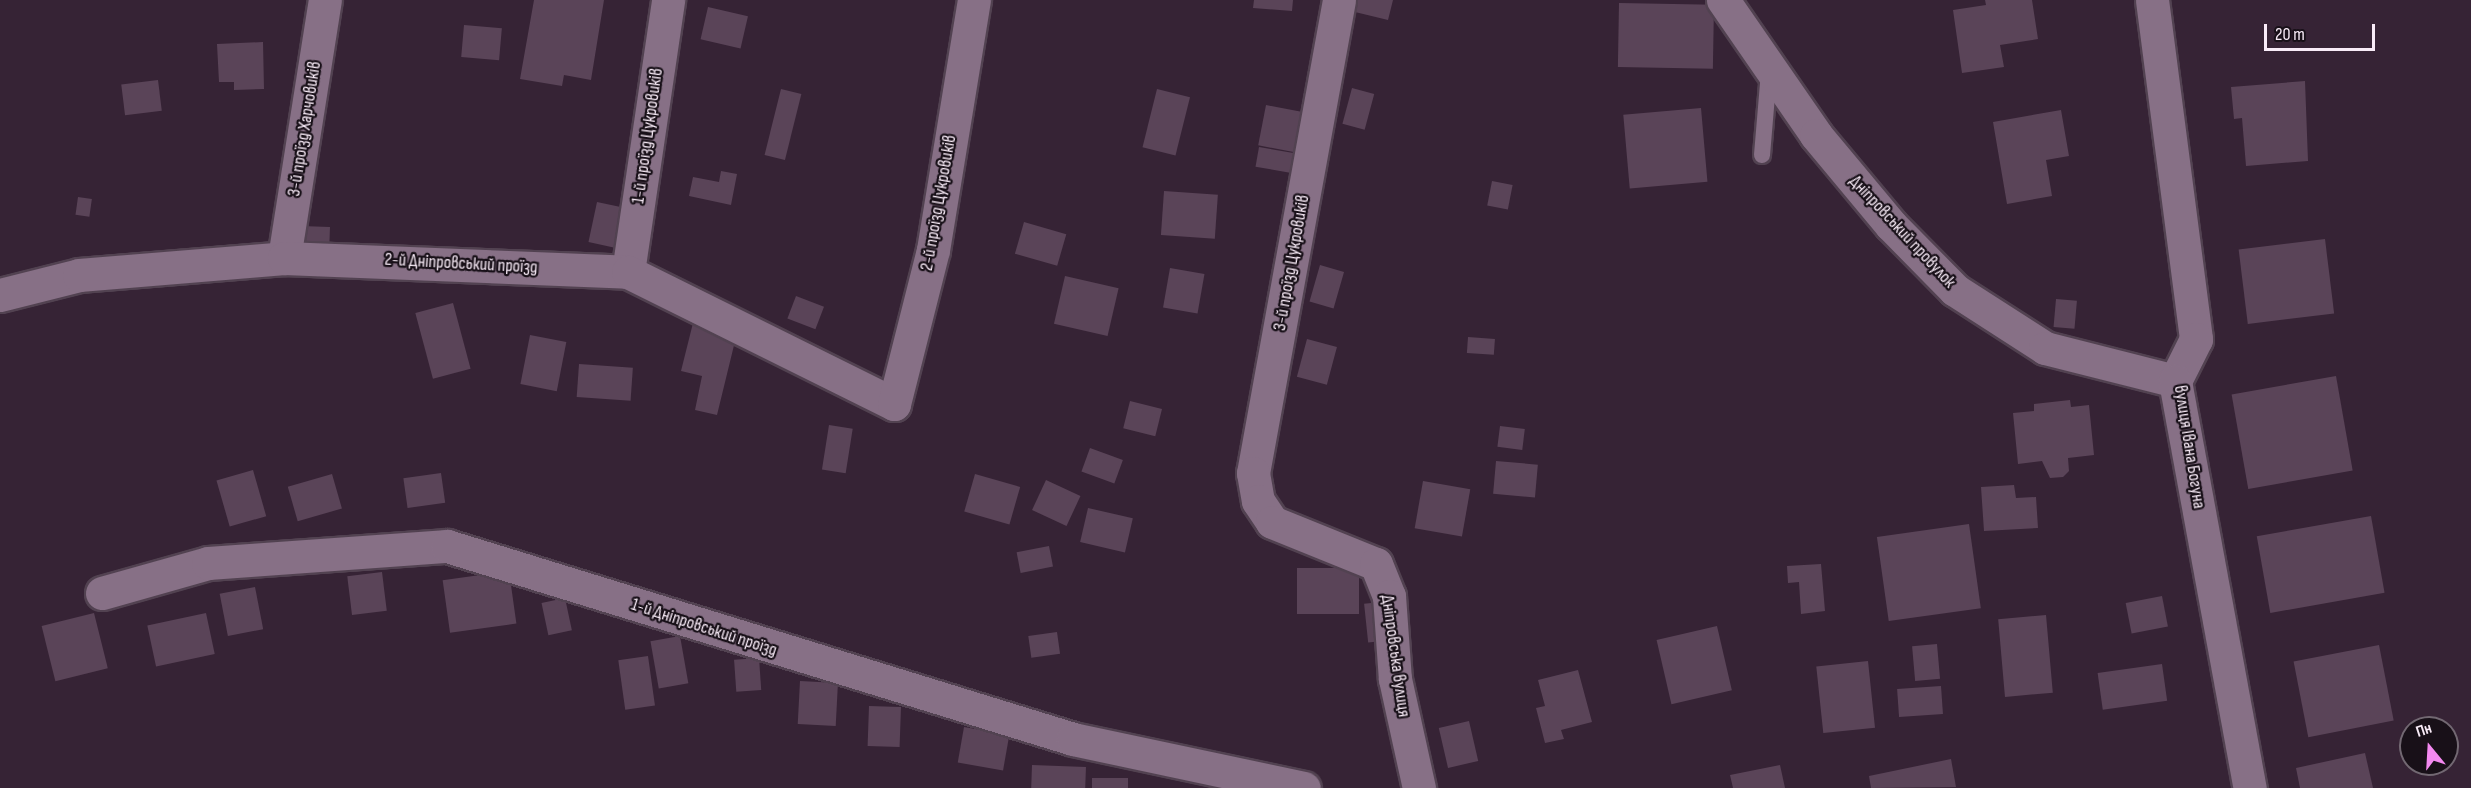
<!DOCTYPE html>
<meta charset="utf-8">
<style>
body{margin:0}
#map{position:relative;width:2471px;height:788px;overflow:hidden;background:#362335;font-family:"Sofia Sans Condensed",sans-serif}
div>[style]{position:absolute}
.building>*{inset:0;background:#5a4458;transform-origin:0 0}
.roads{filter:drop-shadow(2px 0 #524251) drop-shadow(-2px 0 #524251) drop-shadow(0 2px #524251) drop-shadow(0 -2px #524251)}
.service>*{height:16px;margin:-8px;padding:0 8px;transform-origin:8px;border-radius:8px;background:#877086}
.minor>*{height:33px;margin:-16.5px;padding:0 16.5px;transform-origin:16.5px;border-radius:16.5px;background:#877086}
span{translate:-50% -50%;white-space:nowrap;text-align:center;line-height:1.15;-webkit-text-stroke:4.5px #181018;paint-order:stroke}
.street-label{font-size:18px;color:#f9ecf8}
.north{position:absolute;left:2399px;top:716px;width:60px;height:60px;box-sizing:border-box;background:#181018;border:2px solid #726872;border-radius:50%;rotate:342deg;font-size:16px;font-weight:700;line-height:24px;text-align:center;color:#f9ecf8}
.north::after{content:'';display:block;margin:auto;width:21px;height:27px;background:#f489f0;clip-path:polygon(50% 0,100% 100%,50% 72%,0 100%)}
.scale{position:absolute;left:2264px;top:24px;width:111px;height:27px;box-sizing:border-box;border:3px solid #f9ecf8;border-top:0;padding-left:8px;font-size:18px;line-height:21px;white-space:nowrap;color:#f9ecf8;-webkit-text-stroke:4px #181018;paint-order:stroke}
</style>
<div id="map">
<div class="building">
<i style="clip-path:polygon(534px 0,604px 0,591px 80px,564px 75px,562px 86px,520px 79px)"></i>
<i style="clip-path:polygon(1254px 0,1293px 0,1292px 11px,1253px 8px)"></i>
<i style="clip-path:polygon(1358px 0,1393px 0,1388px 20px,1355px 12px)"></i>
<i style="clip-path:polygon(1985px 0,2032px 0,2038px 39px,2000px 45px,2004px 67px,1962px 73px,1953px 10px,1986px 5px)"></i>
<i style="left:1619px;top:3px;width:95px;height:64px;rotate:1deg"></i>
<i style="left:708px;top:7px;width:41px;height:33px;rotate:13deg"></i>
<i style="left:464px;top:25px;width:38px;height:32px;rotate:5deg"></i>
<i style="clip-path:polygon(263px 42px,264px 89px,234px 90px,234px 82px,219px 82px,217px 44px)"></i>
<i style="left:158px;top:80px;width:31px;height:37px;rotate:83deg"></i>
<i style="clip-path:polygon(2305px 81px,2308px 161px,2246px 166px,2242px 118px,2234px 119px,2231px 87px)"></i>
<i style="left:1352px;top:88px;width:23px;height:37px;rotate:15deg"></i>
<i style="left:781px;top:89px;width:21px;height:68px;rotate:14deg"></i>
<i style="left:1157px;top:89px;width:34px;height:60px;rotate:14deg"></i>
<i style="left:1266px;top:105px;width:36px;height:41px;rotate:11deg"></i>
<i style="left:1701px;top:108px;width:74px;height:78px;rotate:85deg"></i>
<i style="clip-path:polygon(2061px 110px,2069px 156px,2046px 160px,2052px 196px,2007px 204px,1993px 122px)"></i>
<i style="left:1259px;top:147px;width:35px;height:20px;rotate:10deg"></i>
<i style="clip-path:polygon(721px 171px,737px 174px,731px 205px,689px 196px,693px 177px,719px 182px)"></i>
<i style="left:1492px;top:181px;width:21px;height:25px;rotate:11deg"></i>
<i style="left:1164px;top:191px;width:54px;height:44px;rotate:4deg"></i>
<i style="left:78px;top:197px;width:14px;height:18px;rotate:8deg"></i>
<i style="left:597px;top:202px;width:35px;height:41px;rotate:12deg"></i>
<i style="left:1024px;top:222px;width:44px;height:33px;rotate:16deg"></i>
<i style="left:301px;top:226px;width:29px;height:25px;rotate:2deg"></i>
<i style="left:2325px;top:239px;width:75px;height:87px;rotate:83deg"></i>
<i style="left:1320px;top:265px;width:25px;height:38px;rotate:16deg"></i>
<i style="left:1170px;top:268px;width:35px;height:40px;rotate:10deg"></i>
<i style="left:1065px;top:276px;width:55px;height:49px;rotate:13deg"></i>
<i style="left:796px;top:296px;width:30px;height:24px;rotate:21deg"></i>
<i style="left:2056px;top:299px;width:21px;height:28px;rotate:5deg"></i>
<i style="left:453px;top:303px;width:68px;height:39px;rotate:75deg"></i>
<i style="clip-path:polygon(693px 323px,737px 333px,717px 415px,695px 410px,702px 376px,681px 371px)"></i>
<i style="left:530px;top:335px;width:37px;height:50px;rotate:11deg"></i>
<i style="left:1468px;top:337px;width:27px;height:16px;rotate:4deg"></i>
<i style="left:1307px;top:339px;width:31px;height:39px;rotate:15deg"></i>
<i style="left:579px;top:364px;width:54px;height:33px;rotate:4deg"></i>
<i style="left:2336px;top:376px;width:96px;height:106px;rotate:80deg"></i>
<i style="clip-path:polygon(2070px 400px,2071px 407px,2089px 405px,2094px 455px,2068px 458px,2069px 471px,2063px 477px,2050px 478px,2042px 461px,2018px 464px,2013px 413px,2034px 411px,2034px 404px)"></i>
<i style="left:1130px;top:401px;width:33px;height:28px;rotate:14deg"></i>
<i style="left:829px;top:425px;width:24px;height:45px;rotate:9deg"></i>
<i style="left:1500px;top:426px;width:25px;height:21px;rotate:7deg"></i>
<i style="left:1090px;top:448px;width:35px;height:25px;rotate:20deg"></i>
<i style="left:1496px;top:461px;width:42px;height:33px;rotate:5deg"></i>
<i style="left:253px;top:470px;width:48px;height:38px;rotate:74deg"></i>
<i style="left:441px;top:473px;width:30px;height:38px;rotate:82deg"></i>
<i style="left:332px;top:474px;width:36px;height:46px;rotate:74deg"></i>
<i style="left:975px;top:474px;width:47px;height:39px;rotate:16deg"></i>
<i style="left:1046px;top:480px;width:38px;height:33px;rotate:25deg"></i>
<i style="left:1423px;top:481px;width:48px;height:48px;rotate:10deg"></i>
<i style="clip-path:polygon(2014px 485px,2016px 498px,2036px 497px,2038px 528px,1984px 531px,1981px 487px)"></i>
<i style="left:1088px;top:508px;width:46px;height:35px;rotate:13deg"></i>
<i style="left:2371px;top:516px;width:78px;height:116px;rotate:80deg"></i>
<i style="left:1969px;top:524px;width:85px;height:93px;rotate:82deg"></i>
<i style="left:1049px;top:546px;width:21px;height:33px;rotate:79deg"></i>
<i style="clip-path:polygon(1821px 564px,1825px 611px,1801px 614px,1799px 582px,1788px 583px,1787px 566px)"></i>
<i style="left:1297px;top:568px;width:62px;height:46px"></i>
<i style="left:509px;top:571px;width:53px;height:67px;rotate:82deg"></i>
<i style="left:382px;top:572px;width:39px;height:35px;rotate:83deg"></i>
<i style="left:255px;top:587px;width:43px;height:36px;rotate:79deg"></i>
<i style="left:2162px;top:596px;width:31px;height:37px;rotate:79deg"></i>
<i style="left:565px;top:598px;width:33px;height:24px;rotate:78deg"></i>
<i style="left:1381px;top:602px;width:39px;height:17px;rotate:84deg"></i>
<i style="left:94px;top:613px;width:57px;height:54px;rotate:76deg"></i>
<i style="left:206px;top:613px;width:42px;height:60px;rotate:78deg"></i>
<i style="left:2046px;top:615px;width:78px;height:48px;rotate:85deg"></i>
<i style="left:1717px;top:626px;width:66px;height:62px;rotate:77deg"></i>
<i style="left:1057px;top:632px;width:22px;height:29px;rotate:82deg"></i>
<i style="left:680px;top:636px;width:48px;height:30px;rotate:80deg"></i>
<i style="left:1937px;top:644px;width:35px;height:25px;rotate:85deg"></i>
<i style="left:2379px;top:645px;width:77px;height:87px;rotate:79deg"></i>
<i style="left:648px;top:656px;width:50px;height:30px;rotate:82deg"></i>
<i style="left:759px;top:658px;width:32px;height:25px;rotate:86deg"></i>
<i style="left:1868px;top:661px;width:67px;height:52px;rotate:84deg"></i>
<i style="left:2162px;top:664px;width:37px;height:65px;rotate:82deg"></i>
<i style="clip-path:polygon(1578px 670px,1592px 722px,1561px 730px,1564px 739px,1545px 743px,1536px 708px,1545px 706px,1538px 680px)"></i>
<i style="left:800px;top:681px;width:38px;height:43px;rotate:3deg"></i>
<i style="left:1941px;top:686px;width:28px;height:44px;rotate:86deg"></i>
<i style="left:869px;top:706px;width:32px;height:40px;rotate:2deg"></i>
<i style="left:1469px;top:721px;width:41px;height:31px;rotate:77deg"></i>
<i style="left:964px;top:727px;width:46px;height:36px;rotate:10deg"></i>
<i style="clip-path:polygon(2365px 753px,2373px 788px,2300px 788px,2296px 768px)"></i>
<i style="clip-path:polygon(1951px 759px,1956px 787px,1871px 788px,1869px 776px)"></i>
<i style="left:1032px;top:765px;width:54px;height:23px;rotate:2deg"></i>
<i style="clip-path:polygon(1780px 765px,1785px 788px,1733px 788px,1730px 775px)"></i>
<i style="left:1128px;top:778px;width:10px;height:36px;rotate:90deg"></i>
</div>
<div class="roads">
<div class="service">
<i style="left:1762px;top:155px;width:84px;rotate:-85.2deg"></i>
</div>
<div class="minor">
<i style="left:1339px;top:0;width:481px;rotate:100.3deg"></i>
<i style="left:1253px;top:473px;width:28px;rotate:80deg"></i>
<i style="left:1258px;top:501px;width:25px;rotate:56deg"></i>
<i style="left:1272px;top:522px;width:112px;rotate:22deg"></i>
<i style="left:1376px;top:564px;width:35px;rotate:68deg"></i>
<i style="left:1389px;top:596px;width:83px;rotate:85.9deg"></i>
<i style="left:1395px;top:679px;width:112px;rotate:77.6deg"></i>
<i style="left:1723px;top:0;width:164px;rotate:55.4deg"></i>
<i style="left:1816px;top:135px;width:117px;rotate:50.2deg"></i>
<i style="left:1891px;top:225px;width:91px;rotate:45.4deg"></i>
<i style="left:1955px;top:290px;width:107px;rotate:32.8deg"></i>
<i style="left:2045px;top:348px;width:134px;rotate:14.2deg"></i>
<i style="left:2152px;top:0;width:342px;rotate:82.6deg"></i>
<i style="left:2196px;top:339px;width:47px;rotate:116.6deg"></i>
<i style="left:2175px;top:381px;width:414px;rotate:79.6deg"></i>
<i style="left:284px;top:258px;width:261px;rotate:-81deg"></i>
<i style="left:628px;top:272px;width:275px;rotate:-81.6deg"></i>
<i style="left:0;top:295px;width:81px;rotate:-14.2deg"></i>
<i style="left:79px;top:275px;width:206px;rotate:-4.7deg"></i>
<i style="left:284px;top:258px;width:344px;rotate:2.3deg"></i>
<i style="left:628px;top:272px;width:297px;rotate:26.4deg"></i>
<i style="left:894px;top:404px;width:159px;rotate:-75.8deg"></i>
<i style="left:933px;top:250px;width:253px;rotate:-80.7deg"></i>
<i style="left:102px;top:593px;width:110px;rotate:-15.8deg"></i>
<i style="left:208px;top:563px;width:240px;rotate:-4.1deg"></i>
<i style="left:447px;top:546px;width:655px;rotate:17.13deg"></i>
<i style="left:1073px;top:739px;width:236px;rotate:12deg"></i>
</div>
</div>
<div class="street-label">
<span style="left:305px;top:129px;rotate:-81deg">3-й проїзд Харчовиків</span>
<span style="left:648px;top:136px;rotate:-82deg">1-й проїзд Цукровиків</span>
<span style="left:939px;top:203px;rotate:-80deg">2-й проїзд Цукровиків</span>
<span style="left:1902px;top:232px;rotate:47deg">Дніпровський провулок</span>
<span style="left:1292px;top:263px;rotate:-80deg">3-й проїзд Цукровиків</span>
<span style="left:461px;top:264px;rotate:3deg">2-й Дніпровський проїзд</span>
<span style="left:2189px;top:447px;rotate:81deg">вулиця Івана Богуна</span>
<span style="left:704px;top:628px;rotate:18deg">1-й Дніпровський проїзд</span>
<span style="left:1395px;top:656px;rotate:82deg">Дніпровська вулиця</span>
</div>
<div class="north">Пн</div>
<div class="scale">20 m</div>
</div>
